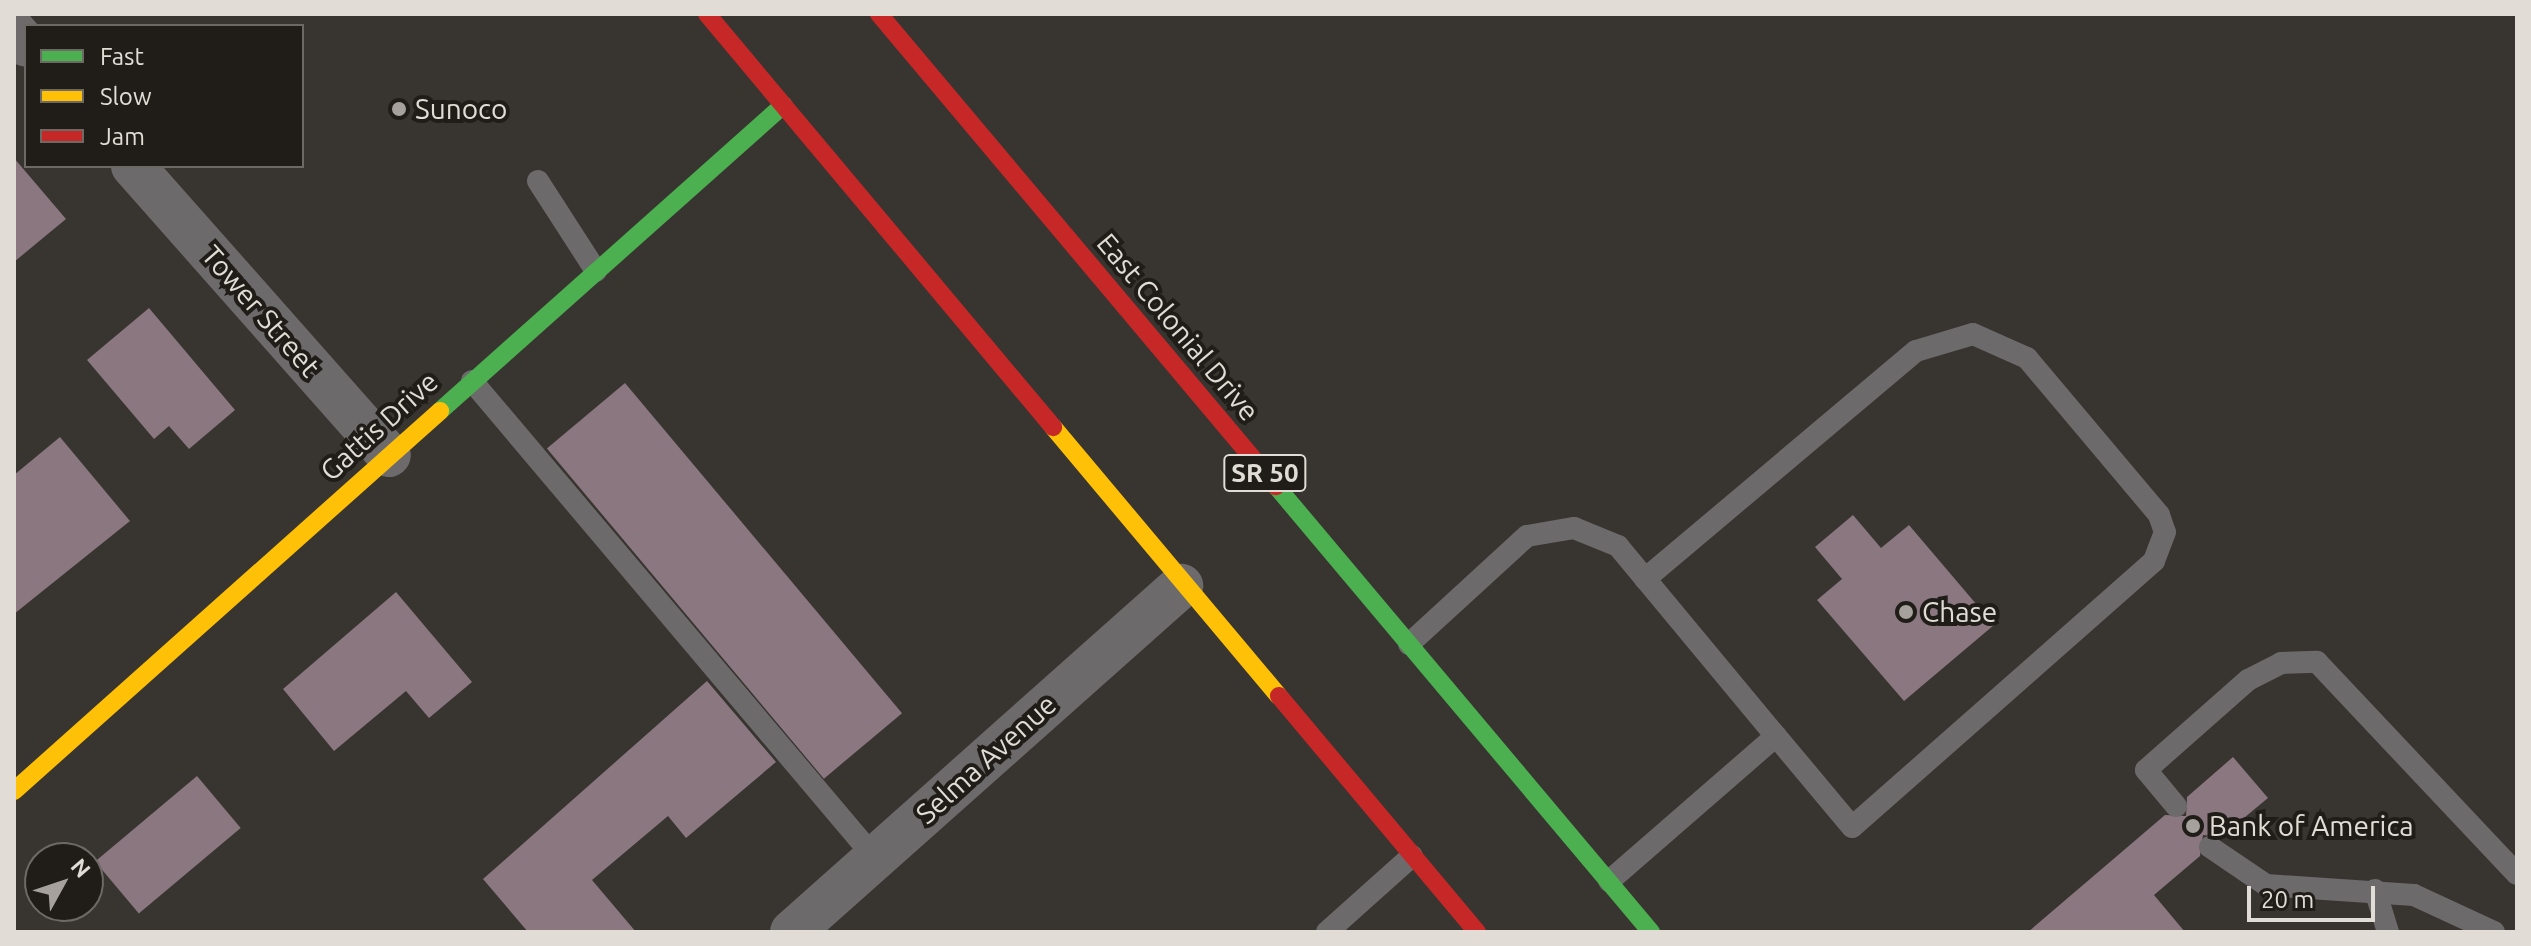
<!DOCTYPE html>
<style>
body{margin:0}
#map{position:relative;width:2531px;height:946px;overflow:hidden;background:#383430;font-family:Ubuntu,sans-serif}
div>[style]{position:absolute}
.building>*{inset:0;background:#8a7780;transform-origin:0 0}
.lane>*{height:22px;margin:-11px;padding:0 11px;transform-origin:11px;border-radius:11px;background:#6d6a6c}
.street>*{height:44px;margin:-22px;padding:0 22px;transform-origin:22px;border-radius:22px;background:#6d6a6c}
.fast>*{height:18px;margin:-9px;padding:0 9px;transform-origin:9px;border-radius:9px;background:#4caf50}
.slow>*{height:18px;margin:-9px;padding:0 9px;transform-origin:9px;border-radius:9px;background:#ffc107}
.jam>*{height:18px;margin:-9px;padding:0 9px;transform-origin:9px;border-radius:9px;background:#c62828}
.dots>*{width:22px;height:22px;translate:-50% -50%;box-sizing:border-box;border:4px solid #201d19;border-radius:50%}
span{translate:-50% -50%;white-space:nowrap;text-align:center;line-height:1.15;-webkit-text-stroke:8px #201d19;paint-order:stroke}
.shield-label span{padding:2px 6px;background:#201d19;border:2px solid;border-radius:6px;-webkit-text-stroke-width:0}
.shield-label{font-size:26px;color:#e1dcd6;font-weight:700}
.poi-label{font-size:28px;color:#e1dcd6}
.left{translate:0 -50%;text-align:left}
.street-label{font-size:28px;color:#e1dcd6}
.frame{position:absolute;inset:0;border:16px solid #e1dcd6;pointer-events:none}
.legend{position:absolute;left:24px;top:24px;width:280px;height:144px;box-sizing:border-box;background:#201d19;border:2px solid #6d6965;margin:0;padding:10px 14px;list-style:none;font-size:24px;color:#e1dcd6}
.legend li{display:flex;align-items:center;gap:16px;height:40px}
.legend b{width:40px;border:2px solid #6d6965}
.north{position:absolute;left:24px;top:842px;width:80px;height:80px;box-sizing:border-box;background:#201d19;border:2px solid #6d6965;border-radius:50%;rotate:50deg;font-size:22px;font-weight:700;line-height:32px;text-align:center;color:#e1dcd6}
.north::after{content:'';display:block;margin:auto;width:28px;height:36px;background:#a6a19c;clip-path:polygon(50% 0,100% 100%,50% 72%,0 100%)}
.scale{position:absolute;left:2247px;top:886px;width:128px;height:36px;box-sizing:border-box;border:4px solid #e1dcd6;border-top:0;padding-left:10px;font-size:24px;line-height:28px;white-space:nowrap;color:#e1dcd6;-webkit-text-stroke:6px #201d19;paint-order:stroke}
</style>
<div id="map">
<div class="building">
<i style="clip-path:polygon(14px 158px,66px 219px,14px 262px)"></i>
<i style="clip-path:polygon(149px 308px,235px 410px,189px 449px,169px 426px,154px 439px,87px 360px)"></i>
<i style="left:625px;top:383px;width:431px;height:102px;rotate:50deg"></i>
<i style="clip-path:polygon(60px 437px,130px 521px,14px 614px,14px 475px)"></i>
<i style="clip-path:polygon(1853px 515px,1881px 548px,1909px 525px,1994px 625px,1904px 701px,1817px 600px,1842px 579px,1815px 547px)"></i>
<i style="clip-path:polygon(396px 592px,472px 682px,429px 718px,406px 691px,334px 751px,283px 689px)"></i>
<i style="clip-path:polygon(707px 681px,776px 762px,686px 838px,668px 816px,592px 880px,636px 932px,528px 932px,483px 879px)"></i>
<i style="clip-path:polygon(2233px 757px,2268px 798px,2221px 837px,2203px 835px,2200px 856px,2154px 895px,2185px 932px,2028px 932px,2165px 815px,2186px 816px,2187px 797px)"></i>
<i style="left:197px;top:776px;width:68px;height:133px;rotate:50deg"></i>
</div>
<div class="lane">
<i style="left:538px;top:181px;width:107px;rotate:57.2deg"></i>
<i style="left:472px;top:381px;width:624px;rotate:49.81deg"></i>
<i style="left:1645px;top:579px;width:354px;rotate:-40.1deg"></i>
<i style="left:1916px;top:351px;width:59px;rotate:-16.6deg"></i>
<i style="left:1973px;top:334px;width:59px;rotate:24deg"></i>
<i style="left:2027px;top:358px;width:205px;rotate:49.9deg"></i>
<i style="left:2159px;top:515px;width:18px;rotate:71deg"></i>
<i style="left:2165px;top:532px;width:31px;rotate:111deg"></i>
<i style="left:2154px;top:561px;width:402px;rotate:138.6deg"></i>
<i style="left:1852px;top:827px;width:119px;rotate:-129.9deg"></i>
<i style="left:1409px;top:644px;width:160px;rotate:-42.5deg"></i>
<i style="left:1527px;top:536px;width:48px;rotate:-9.7deg"></i>
<i style="left:1574px;top:528px;width:48px;rotate:22.2deg"></i>
<i style="left:1618px;top:546px;width:247px;rotate:50.3deg"></i>
<i style="left:1776px;top:736px;width:221px;rotate:139deg"></i>
<i style="left:2176px;top:806px;width:47px;rotate:-129.8deg"></i>
<i style="left:2146px;top:770px;width:136px;rotate:-41.4deg"></i>
<i style="left:2248px;top:680px;width:37px;rotate:-27deg"></i>
<i style="left:2281px;top:663px;width:36px;rotate:-2deg"></i>
<i style="left:2317px;top:662px;width:291px;rotate:46.7deg"></i>
<i style="left:2210px;top:847px;width:68px;rotate:34.2deg"></i>
<i style="left:2266px;top:885px;width:148px;rotate:3.9deg"></i>
<i style="left:2414px;top:895px;width:88px;rotate:24.8deg"></i>
<i style="left:2375px;top:890px;width:44px;rotate:72.8deg"></i>
<i style="left:1327px;top:932px;width:114px;rotate:-41.8deg"></i>
</div>
<div class="street">
<i style="left:14px;top:31px;width:18px;rotate:49deg"></i>
<i style="left:133px;top:166px;width:386px;rotate:48.5deg"></i>
<i style="left:792px;top:932px;width:521px;rotate:-41.65deg"></i>
</div>
<div class="fast">
<i style="left:440px;top:411px;width:460px;rotate:-41.7deg"></i>
<i style="left:1276px;top:486px;width:583px;rotate:49.94deg"></i>
</div>
<div class="slow">
<i style="left:1053px;top:427px;width:351px;rotate:50deg"></i>
<i style="left:14px;top:791px;width:571px;rotate:-41.73deg"></i>
</div>
<div class="jam">
<i style="left:707px;top:14px;width:539px;rotate:50.04deg"></i>
<i style="left:879px;top:14px;width:617px;rotate:49.93deg"></i>
<i style="left:1279px;top:696px;width:308px;rotate:50deg"></i>
</div>
<div class="dots">
<i style="left:399px;top:109px;background:#a6a19c"></i>
<i style="left:1906px;top:612px;background:#a6a19c"></i>
<i style="left:2193px;top:826px;background:#a6a19c"></i>
</div>
<div class="shield-label">
<span style="left:1265px;top:473px">SR 50</span>
</div>
<div class="poi-label">
<span class="left" style="left:415px;top:109px">Sunoco</span>
<span class="left" style="left:1922px;top:612px">Chase</span>
<span class="left" style="left:2209px;top:826px">Bank of America</span>
</div>
<div class="street-label">
<span style="left:261px;top:311px;rotate:49deg">Tower Street</span>
<span style="left:1178px;top:327px;rotate:50deg">East Colonial Drive</span>
<span style="left:379px;top:426px;rotate:-42deg">Gattis Drive</span>
<span style="left:986px;top:759px;rotate:-42deg">Selma Avenue</span>
</div>
<div class="frame"></div>
<ul class="legend">
<li><b style="height:10px;background:#4caf50"></b>Fast</li>
<li><b style="height:10px;background:#ffc107"></b>Slow</li>
<li><b style="height:10px;background:#c62828"></b>Jam</li>
</ul>
<div class="north">N</div>
<div class="scale">20 m</div>
</div>
